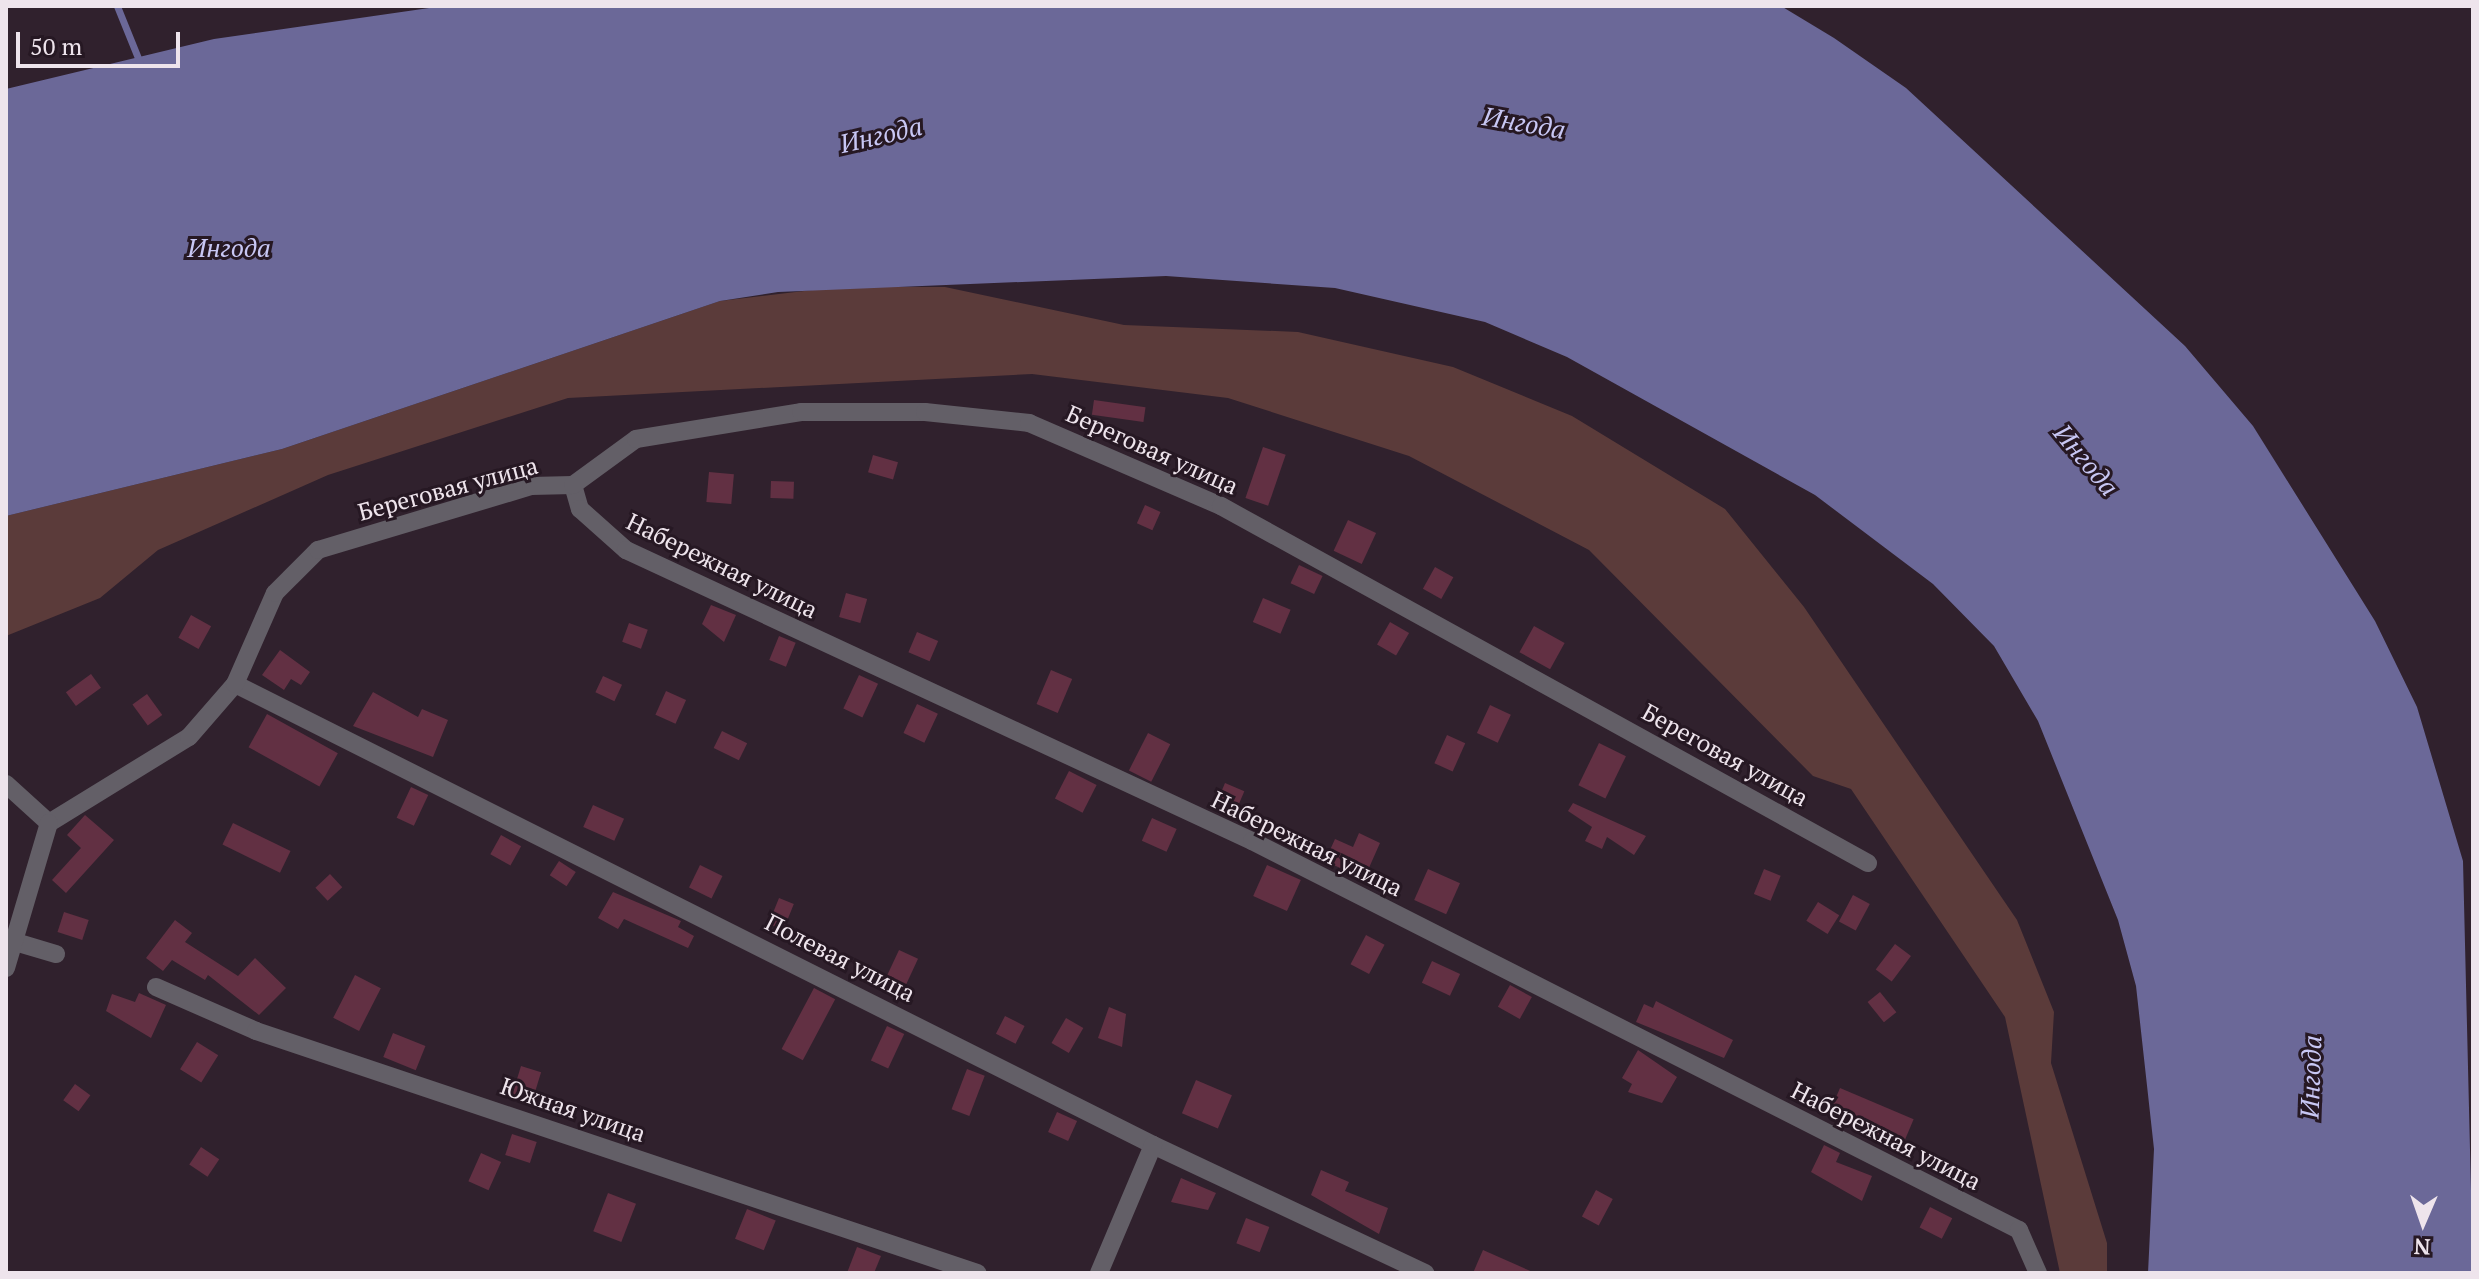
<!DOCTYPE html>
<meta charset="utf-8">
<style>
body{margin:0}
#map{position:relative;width:2479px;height:1279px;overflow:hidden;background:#30212d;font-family:"PT Serif",serif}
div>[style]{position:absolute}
.green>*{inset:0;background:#5b3b3a}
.water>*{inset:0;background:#6b6898}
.stream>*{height:7px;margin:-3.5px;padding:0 3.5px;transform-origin:3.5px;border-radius:3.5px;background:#6b6898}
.building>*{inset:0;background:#623043;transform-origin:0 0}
.street>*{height:18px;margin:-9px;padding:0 9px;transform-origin:9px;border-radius:9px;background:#635f67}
span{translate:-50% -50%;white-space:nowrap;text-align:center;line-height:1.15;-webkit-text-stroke:6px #261823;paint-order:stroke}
.street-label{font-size:24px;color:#eee4ec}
.water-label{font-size:26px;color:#c8c7f4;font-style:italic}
.frame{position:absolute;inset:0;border:8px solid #eee4ec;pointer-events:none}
.north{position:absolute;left:2383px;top:1183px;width:80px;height:80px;-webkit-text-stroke:6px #261823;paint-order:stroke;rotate:182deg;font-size:22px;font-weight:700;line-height:32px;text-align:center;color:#eee4ec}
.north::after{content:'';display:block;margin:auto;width:28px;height:36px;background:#eee4ec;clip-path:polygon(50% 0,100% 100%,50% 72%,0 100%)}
.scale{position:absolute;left:16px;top:32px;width:164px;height:36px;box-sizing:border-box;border:4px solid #eee4ec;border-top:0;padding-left:10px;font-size:24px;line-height:28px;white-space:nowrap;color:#eee4ec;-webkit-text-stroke:6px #261823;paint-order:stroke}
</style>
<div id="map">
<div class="green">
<i style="clip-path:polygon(838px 287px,945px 287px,1124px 325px,1298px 332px,1453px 367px,1572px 416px,1725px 509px,1804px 607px,2017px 920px,2054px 1012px,2051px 1063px,2107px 1243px,2107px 1273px,2060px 1273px,2005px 1017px,1851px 789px,1813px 776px,1589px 550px,1409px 456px,1228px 398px,1032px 374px,568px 398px,328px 475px,158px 550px,100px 598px,6px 636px,6px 516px,282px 449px,720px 301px)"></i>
</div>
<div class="water">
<i style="clip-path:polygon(443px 6px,1781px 6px,1834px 38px,1906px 88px,2185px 346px,2253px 426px,2375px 621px,2417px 707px,2463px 861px,2473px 1273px,2148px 1273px,2154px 1149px,2136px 986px,2118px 920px,2038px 721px,1994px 646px,1933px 584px,1815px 495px,1567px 357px,1485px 322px,1335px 288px,1166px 276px,778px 292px,720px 301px,282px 449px,6px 516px,6px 89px,214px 39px)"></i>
</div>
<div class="stream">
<i style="left:117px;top:6px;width:61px;rotate:68deg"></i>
</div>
<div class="building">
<i style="left:1094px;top:400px;width:52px;height:15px;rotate:8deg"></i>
<i style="left:1263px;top:447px;width:24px;height:54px;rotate:19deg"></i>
<i style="left:873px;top:455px;width:26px;height:18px;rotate:16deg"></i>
<i style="left:709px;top:472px;width:25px;height:30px;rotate:5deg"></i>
<i style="left:771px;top:481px;width:23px;height:17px;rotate:2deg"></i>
<i style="left:1145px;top:505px;width:17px;height:20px;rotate:24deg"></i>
<i style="left:1348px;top:520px;width:31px;height:34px;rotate:25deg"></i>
<i style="left:1299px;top:565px;width:26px;height:20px;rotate:25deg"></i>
<i style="left:1435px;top:567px;width:21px;height:25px;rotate:29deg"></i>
<i style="left:846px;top:593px;width:22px;height:25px;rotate:16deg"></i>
<i style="left:1263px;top:598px;width:30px;height:26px;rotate:23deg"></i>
<i style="clip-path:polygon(711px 605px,736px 615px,724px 642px,702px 624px)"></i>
<i style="left:191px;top:615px;width:23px;height:26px;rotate:29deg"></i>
<i style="left:1390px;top:622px;width:22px;height:26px;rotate:30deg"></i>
<i style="left:629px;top:623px;width:20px;height:20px;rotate:20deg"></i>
<i style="left:1534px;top:626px;width:35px;height:30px;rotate:29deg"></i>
<i style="left:917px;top:632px;width:23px;height:22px;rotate:23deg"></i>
<i style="left:779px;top:636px;width:18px;height:26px;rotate:22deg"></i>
<i style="clip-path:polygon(280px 650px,310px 672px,301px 685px,291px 679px,284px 690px,262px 675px)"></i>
<i style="left:1051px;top:670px;width:23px;height:37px;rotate:23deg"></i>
<i style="left:91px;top:674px;width:17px;height:31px;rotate:54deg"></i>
<i style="left:859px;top:675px;width:21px;height:37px;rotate:25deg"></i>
<i style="left:603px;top:676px;width:21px;height:18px;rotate:25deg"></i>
<i style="left:666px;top:691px;width:22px;height:26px;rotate:24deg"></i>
<i style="clip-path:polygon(373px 692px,418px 717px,422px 709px,448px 720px,433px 757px,353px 726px)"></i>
<i style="left:147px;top:694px;width:26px;height:18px;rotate:54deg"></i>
<i style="left:917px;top:704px;width:23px;height:32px;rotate:25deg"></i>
<i style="left:1490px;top:705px;width:23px;height:31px;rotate:25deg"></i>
<i style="left:267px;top:714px;width:81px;height:38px;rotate:29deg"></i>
<i style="left:722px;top:731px;width:28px;height:19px;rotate:26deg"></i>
<i style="left:1148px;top:733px;width:25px;height:42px;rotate:27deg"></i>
<i style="left:1447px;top:735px;width:20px;height:31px;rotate:24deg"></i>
<i style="left:1599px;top:743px;width:30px;height:47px;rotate:26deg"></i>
<i style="left:1069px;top:771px;width:31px;height:31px;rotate:27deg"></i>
<i style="left:1225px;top:783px;width:21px;height:21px;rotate:23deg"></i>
<i style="left:411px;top:787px;width:19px;height:34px;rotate:25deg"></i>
<i style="clip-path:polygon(1573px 803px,1646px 836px,1634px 855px,1607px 837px,1602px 849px,1585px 841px,1592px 827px,1568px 811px)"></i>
<i style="left:593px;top:805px;width:34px;height:24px;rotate:24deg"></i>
<i style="clip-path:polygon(85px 815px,114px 840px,66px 893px,52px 880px,81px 848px,67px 835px)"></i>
<i style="left:1152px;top:818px;width:27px;height:25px;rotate:24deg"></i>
<i style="left:233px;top:823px;width:64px;height:24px;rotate:26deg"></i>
<i style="clip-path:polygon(1359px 833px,1380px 843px,1364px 879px,1325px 861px,1335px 839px,1353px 847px)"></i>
<i style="left:501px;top:835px;width:23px;height:22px;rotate:29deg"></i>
<i style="left:559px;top:861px;width:20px;height:17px;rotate:33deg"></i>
<i style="left:700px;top:865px;width:25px;height:25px;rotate:26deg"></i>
<i style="left:1267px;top:865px;width:37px;height:34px;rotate:24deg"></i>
<i style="left:1428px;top:869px;width:35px;height:34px;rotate:24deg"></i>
<i style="left:1764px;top:869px;width:18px;height:27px;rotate:22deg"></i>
<i style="left:330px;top:874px;width:18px;height:20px;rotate:47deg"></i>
<i style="clip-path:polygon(613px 892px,681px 921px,678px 927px,694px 936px,688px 948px,624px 919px,618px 929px,598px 918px)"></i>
<i style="left:1853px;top:895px;width:19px;height:30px;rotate:28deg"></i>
<i style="left:779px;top:898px;width:16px;height:28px;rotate:22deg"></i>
<i style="left:1818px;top:902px;width:25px;height:22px;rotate:32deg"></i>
<i style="left:64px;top:912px;width:26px;height:21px;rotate:18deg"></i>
<i style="clip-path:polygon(175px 920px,192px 933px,185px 942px,238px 976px,255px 958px,286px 988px,259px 1015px,208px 975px,205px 980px,172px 960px,163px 971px,146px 958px)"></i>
<i style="left:1366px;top:935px;width:21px;height:33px;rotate:28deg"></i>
<i style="left:1895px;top:944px;width:20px;height:32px;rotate:37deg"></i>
<i style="left:899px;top:950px;width:21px;height:34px;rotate:25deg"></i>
<i style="left:1432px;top:961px;width:31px;height:24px;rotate:25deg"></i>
<i style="left:355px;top:975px;width:29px;height:48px;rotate:27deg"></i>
<i style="left:1510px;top:985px;width:25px;height:25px;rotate:29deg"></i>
<i style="left:814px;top:988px;width:24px;height:69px;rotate:28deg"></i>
<i style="left:1880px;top:992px;width:26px;height:16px;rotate:51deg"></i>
<i style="clip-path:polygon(139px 993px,166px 1005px,151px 1038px,106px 1011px,112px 994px,135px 1002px)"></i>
<i style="clip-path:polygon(1656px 1001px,1733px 1040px,1724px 1058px,1636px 1022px,1644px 1004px,1653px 1008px)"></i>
<i style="clip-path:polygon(1109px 1007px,1126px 1014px,1122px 1047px,1098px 1038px)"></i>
<i style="left:1005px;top:1016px;width:22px;height:20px;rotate:27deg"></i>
<i style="left:1066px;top:1018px;width:20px;height:29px;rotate:30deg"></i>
<i style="left:887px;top:1026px;width:19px;height:38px;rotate:25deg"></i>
<i style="left:393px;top:1033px;width:35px;height:26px;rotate:22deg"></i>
<i style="left:197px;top:1042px;width:25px;height:32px;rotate:32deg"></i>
<i style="clip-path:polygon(1638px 1050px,1677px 1077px,1662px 1103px,1628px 1092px,1632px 1084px,1622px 1078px)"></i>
<i style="left:521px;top:1066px;width:21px;height:31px;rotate:17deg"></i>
<i style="left:967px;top:1069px;width:19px;height:43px;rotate:21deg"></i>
<i style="left:1196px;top:1080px;width:39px;height:36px;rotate:23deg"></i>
<i style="left:75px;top:1084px;width:19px;height:20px;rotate:36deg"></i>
<i style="left:1840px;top:1088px;width:80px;height:31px;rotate:23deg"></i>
<i style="left:1057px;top:1112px;width:22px;height:22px;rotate:24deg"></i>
<i style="left:512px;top:1134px;width:26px;height:22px;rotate:18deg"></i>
<i style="clip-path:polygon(1824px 1145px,1840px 1153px,1836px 1162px,1872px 1176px,1862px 1201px,1811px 1172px)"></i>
<i style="left:201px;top:1147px;width:22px;height:21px;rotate:34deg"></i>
<i style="left:481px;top:1153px;width:22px;height:31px;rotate:24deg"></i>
<i style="clip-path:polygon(1321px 1170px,1349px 1182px,1345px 1191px,1388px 1208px,1379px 1234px,1311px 1195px)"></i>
<i style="clip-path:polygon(1181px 1178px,1216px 1193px,1208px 1210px,1171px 1202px)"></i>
<i style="left:1596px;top:1190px;width:19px;height:30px;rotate:28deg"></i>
<i style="left:608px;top:1193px;width:30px;height:41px;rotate:21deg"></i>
<i style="left:1930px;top:1207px;width:25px;height:23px;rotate:27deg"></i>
<i style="left:747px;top:1209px;width:31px;height:32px;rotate:22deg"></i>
<i style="left:1246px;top:1218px;width:25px;height:27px;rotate:21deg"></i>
<i style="clip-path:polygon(857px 1247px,881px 1256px,874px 1273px,847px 1273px)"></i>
<i style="clip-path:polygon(1483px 1250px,1535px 1273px,1473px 1273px)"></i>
</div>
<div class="street">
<i style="left:573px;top:485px;width:25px;rotate:74deg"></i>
<i style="left:580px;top:509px;width:62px;rotate:41.7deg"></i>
<i style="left:626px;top:550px;width:690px;rotate:24.93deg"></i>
<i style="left:1252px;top:841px;width:860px;rotate:26.89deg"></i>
<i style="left:2019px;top:1230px;width:47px;rotate:66.2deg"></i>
<i style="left:235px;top:684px;width:1027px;rotate:26.66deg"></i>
<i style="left:1153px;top:1145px;width:301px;rotate:25.2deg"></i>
<i style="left:6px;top:784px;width:58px;rotate:42.2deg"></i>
<i style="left:49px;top:823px;width:164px;rotate:-31.6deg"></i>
<i style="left:189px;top:737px;width:70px;rotate:-49deg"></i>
<i style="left:235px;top:684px;width:99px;rotate:-66.3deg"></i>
<i style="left:275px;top:593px;width:61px;rotate:-45deg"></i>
<i style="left:318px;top:550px;width:222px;rotate:-16.7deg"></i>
<i style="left:531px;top:486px;width:42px;rotate:-1.4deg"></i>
<i style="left:573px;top:485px;width:78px;rotate:-36.1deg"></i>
<i style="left:636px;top:439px;width:167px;rotate:-9.3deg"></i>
<i style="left:801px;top:412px;width:124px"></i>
<i style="left:925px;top:412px;width:105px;rotate:6deg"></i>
<i style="left:1029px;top:423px;width:209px;rotate:23.4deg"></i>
<i style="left:1221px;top:506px;width:739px;rotate:28.89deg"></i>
<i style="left:12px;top:941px;width:46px;rotate:16.5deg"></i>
<i style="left:6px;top:968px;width:151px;rotate:-73.5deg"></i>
<i style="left:156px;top:987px;width:109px;rotate:23.7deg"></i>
<i style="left:256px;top:1031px;width:761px;rotate:18.55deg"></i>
<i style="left:1099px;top:1273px;width:139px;rotate:-67.1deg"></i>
</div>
<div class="street-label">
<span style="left:1152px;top:450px;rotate:24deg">Береговая улица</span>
<span style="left:448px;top:489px;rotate:-15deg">Береговая улица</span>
<span style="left:722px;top:566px;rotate:26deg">Набережная улица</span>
<span style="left:1725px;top:755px;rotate:29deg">Береговая улица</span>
<span style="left:1307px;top:844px;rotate:26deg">Набережная улица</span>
<span style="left:840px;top:958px;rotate:27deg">Полевая улица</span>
<span style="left:573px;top:1110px;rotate:19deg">Южная улица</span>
<span style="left:1886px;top:1136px;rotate:27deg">Набережная улица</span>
</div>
<div class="water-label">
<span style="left:1524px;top:123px;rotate:10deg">Ингода</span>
<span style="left:881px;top:135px;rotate:-13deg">Ингода</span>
<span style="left:229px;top:248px">Ингода</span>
<span style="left:2086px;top:460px;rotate:50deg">Ингода</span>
<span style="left:2311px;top:1077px;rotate:-88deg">Ингода</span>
</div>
<div class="frame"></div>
<div class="north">N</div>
<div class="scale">50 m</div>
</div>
